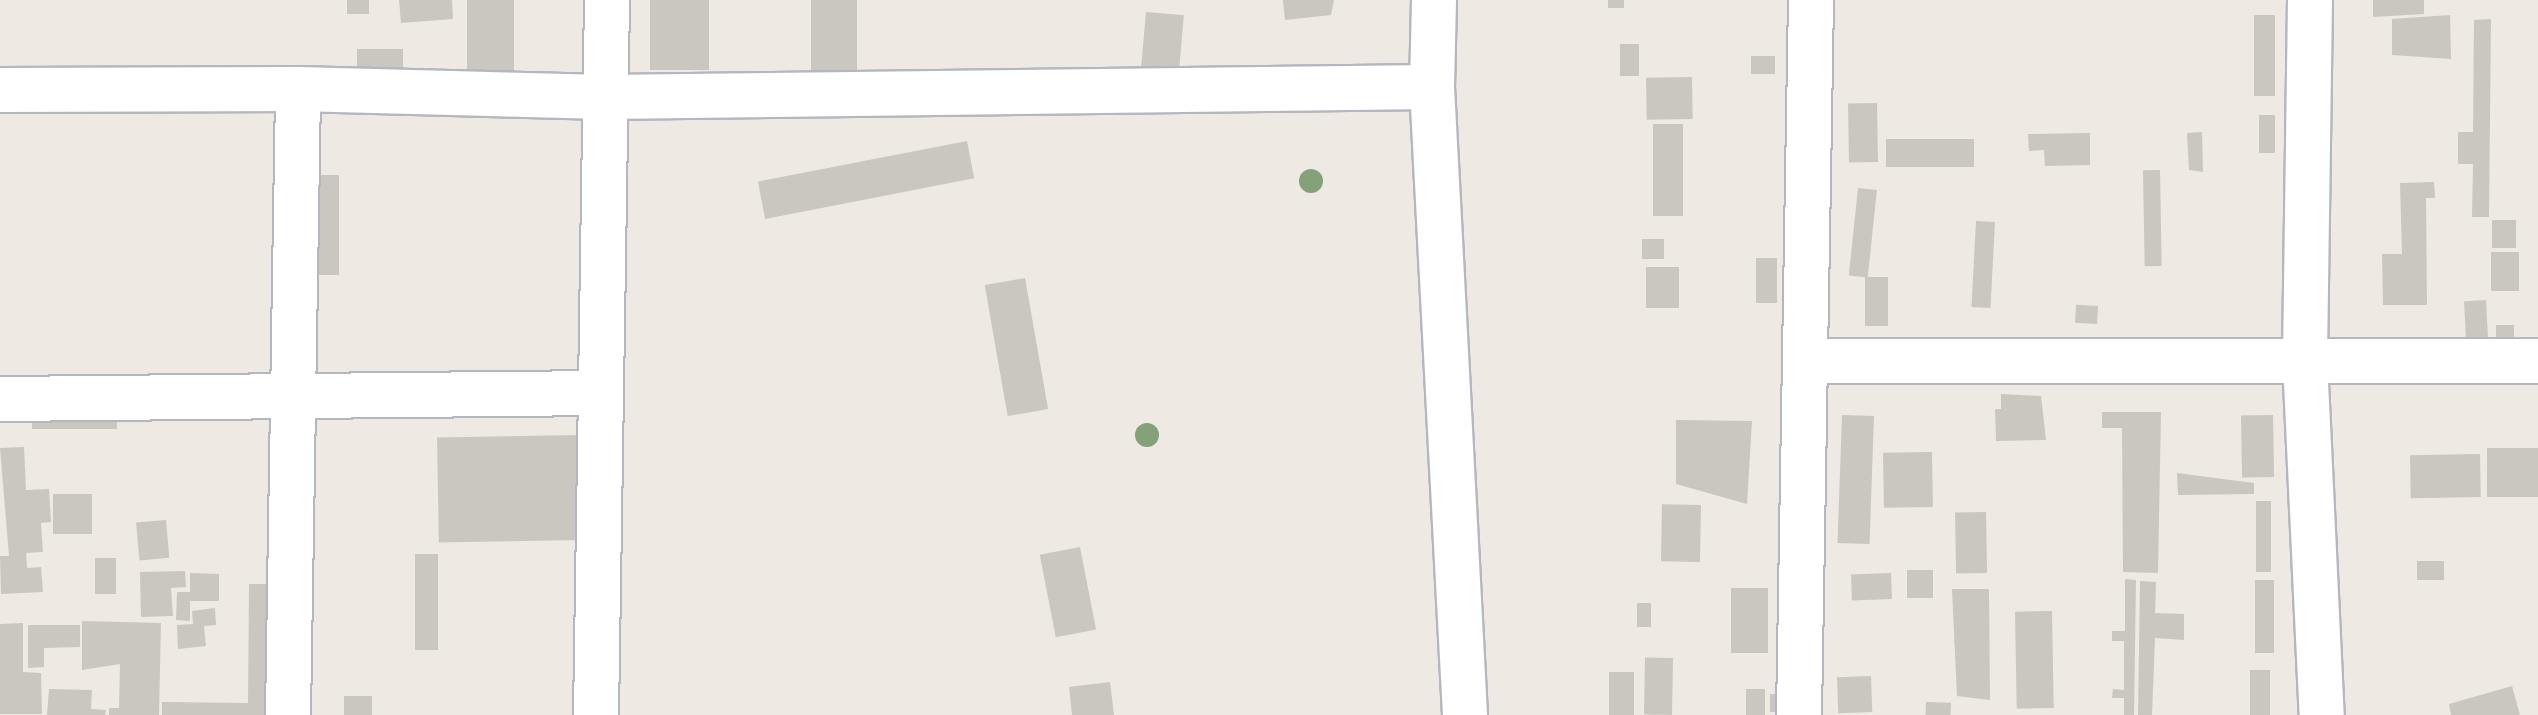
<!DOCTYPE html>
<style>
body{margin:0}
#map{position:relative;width:2538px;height:715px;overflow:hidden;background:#eee9e2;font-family:"Work Sans",sans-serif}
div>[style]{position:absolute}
.building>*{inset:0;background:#cac7c0;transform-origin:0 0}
.roads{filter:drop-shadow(2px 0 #b5b7c0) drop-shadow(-2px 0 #b5b7c0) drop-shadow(0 2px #b5b7c0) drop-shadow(0 -2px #b5b7c0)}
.minor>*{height:44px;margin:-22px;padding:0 22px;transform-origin:22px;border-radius:22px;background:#fff}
.trees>*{width:24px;height:24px;margin:-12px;border-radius:50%;background:#84a179}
span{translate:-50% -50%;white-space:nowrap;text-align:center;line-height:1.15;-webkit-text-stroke:7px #fff;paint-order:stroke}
</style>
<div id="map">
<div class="building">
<i style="left:347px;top:0;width:22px;height:14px"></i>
<i style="clip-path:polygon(399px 0,452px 0,453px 19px,401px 23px)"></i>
<i style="left:467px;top:0;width:47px;height:71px"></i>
<i style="left:650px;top:0;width:59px;height:70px"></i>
<i style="left:811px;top:0;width:46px;height:81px"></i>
<i style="clip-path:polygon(1283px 0,1334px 0,1331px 15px,1285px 20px)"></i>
<i style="left:1608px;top:0;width:16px;height:8px"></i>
<i style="clip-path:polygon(2373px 0,2424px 0,2424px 14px,2373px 17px)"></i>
<i style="left:1146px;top:12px;width:38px;height:70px;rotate:5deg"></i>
<i style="left:2275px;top:15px;width:81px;height:21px;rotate:90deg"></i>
<i style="clip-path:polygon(2450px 15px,2451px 59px,2392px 55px,2392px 19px)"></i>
<i style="clip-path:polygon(2491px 19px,2489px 217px,2472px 217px,2473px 164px,2458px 164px,2458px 132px,2473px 132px,2474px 20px)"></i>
<i style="left:1639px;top:44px;width:32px;height:19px;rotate:90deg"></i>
<i style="left:357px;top:49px;width:46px;height:27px"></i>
<i style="left:1751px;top:56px;width:24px;height:18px"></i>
<i style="left:1692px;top:77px;width:42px;height:46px;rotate:89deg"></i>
<i style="left:1877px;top:103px;width:59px;height:29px;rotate:89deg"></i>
<i style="left:2259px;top:115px;width:16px;height:38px"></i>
<i style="left:1653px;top:124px;width:30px;height:92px"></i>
<i style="clip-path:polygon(2202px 132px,2203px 172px,2189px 170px,2187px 133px)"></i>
<i style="clip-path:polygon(2090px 133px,2090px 165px,2045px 166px,2044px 150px,2029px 151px,2028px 134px)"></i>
<i style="left:1974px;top:139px;width:28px;height:88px;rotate:90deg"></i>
<i style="left:967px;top:141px;width:38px;height:213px;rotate:79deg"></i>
<i style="left:2160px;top:170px;width:96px;height:17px;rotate:89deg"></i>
<i style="left:312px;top:175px;width:27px;height:100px"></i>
<i style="clip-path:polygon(2434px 182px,2435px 198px,2426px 198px,2427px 305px,2383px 305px,2382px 254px,2402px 254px,2400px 183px)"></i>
<i style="left:1858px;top:188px;width:19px;height:88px;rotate:6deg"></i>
<i style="left:2492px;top:220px;width:24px;height:28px"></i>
<i style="left:1976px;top:221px;width:19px;height:86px;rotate:3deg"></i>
<i style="left:1664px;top:239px;width:20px;height:22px;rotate:90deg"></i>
<i style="left:2491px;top:252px;width:28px;height:39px"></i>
<i style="left:1756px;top:258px;width:21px;height:45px"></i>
<i style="left:1646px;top:267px;width:33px;height:41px"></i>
<i style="left:1865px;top:277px;width:23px;height:49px"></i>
<i style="left:1025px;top:278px;width:133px;height:41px;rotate:80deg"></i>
<i style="left:2486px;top:300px;width:40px;height:22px;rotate:87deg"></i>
<i style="left:2098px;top:306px;width:18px;height:22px;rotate:93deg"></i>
<i style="left:2496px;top:325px;width:18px;height:17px"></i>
<i style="clip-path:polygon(2001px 394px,2041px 396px,2046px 440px,1996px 441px,1995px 409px,2001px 409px)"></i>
<i style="left:117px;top:407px;width:22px;height:85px;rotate:90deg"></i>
<i style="clip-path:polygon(2102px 412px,2161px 412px,2158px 573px,2123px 572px,2122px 428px,2102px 428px)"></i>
<i style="left:1842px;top:415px;width:32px;height:128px;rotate:2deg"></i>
<i style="left:2273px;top:415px;width:62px;height:32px;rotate:89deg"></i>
<i style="clip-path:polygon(1676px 420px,1752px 421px,1747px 504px,1676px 484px)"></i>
<i style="left:579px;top:435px;width:105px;height:142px;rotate:89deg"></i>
<i style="clip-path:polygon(24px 447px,26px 490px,49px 489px,51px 522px,41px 523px,43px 552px,26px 553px,27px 568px,41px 567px,43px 592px,1px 594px,0 556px,9px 556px,0 448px)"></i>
<i style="left:2487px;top:448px;width:51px;height:49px"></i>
<i style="left:1932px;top:452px;width:55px;height:49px;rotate:89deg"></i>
<i style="left:2480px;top:454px;width:43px;height:70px;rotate:89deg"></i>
<i style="clip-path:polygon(2177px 473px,2254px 483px,2254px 494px,2178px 495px)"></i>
<i style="left:92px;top:494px;width:40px;height:39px;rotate:90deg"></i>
<i style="left:2256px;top:501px;width:15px;height:71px"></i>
<i style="left:1701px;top:505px;width:57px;height:39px;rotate:91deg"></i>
<i style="left:1986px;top:512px;width:61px;height:31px;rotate:89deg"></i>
<i style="left:166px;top:520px;width:38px;height:30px;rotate:85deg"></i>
<i style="left:1080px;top:547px;width:84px;height:41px;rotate:79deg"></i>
<i style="left:415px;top:554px;width:23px;height:96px"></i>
<i style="left:95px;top:558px;width:21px;height:36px"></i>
<i style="left:2417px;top:561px;width:27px;height:19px"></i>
<i style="left:1907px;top:570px;width:26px;height:28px"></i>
<i style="clip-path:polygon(185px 571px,186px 587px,171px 588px,173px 616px,141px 617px,140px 572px)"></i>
<i style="clip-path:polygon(190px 573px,219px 574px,219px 601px,190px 601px,190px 621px,176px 620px,177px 592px,190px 592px)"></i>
<i style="left:1891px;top:573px;width:26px;height:40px;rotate:88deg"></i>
<i style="clip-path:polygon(2125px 579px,2136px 580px,2134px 715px,2124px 715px,2124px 698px,2112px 698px,2113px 689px,2124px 690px,2124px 641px,2112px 641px,2112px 631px,2125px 631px)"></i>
<i style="left:2255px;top:580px;width:19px;height:73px"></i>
<i style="clip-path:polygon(2140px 581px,2156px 582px,2155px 613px,2184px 614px,2184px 640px,2155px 638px,2152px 715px,2138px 715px)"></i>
<i style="clip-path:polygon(249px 584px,275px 584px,275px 715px,162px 715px,162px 702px,248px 703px)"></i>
<i style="left:1731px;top:588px;width:37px;height:65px"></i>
<i style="clip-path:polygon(1952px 589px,1989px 589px,1990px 700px,1957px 696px)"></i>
<i style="left:1637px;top:603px;width:14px;height:24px"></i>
<i style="clip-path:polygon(215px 608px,216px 625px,204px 626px,206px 646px,178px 649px,177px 625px,193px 624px,192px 611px)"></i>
<i style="left:2052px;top:611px;width:97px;height:37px;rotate:89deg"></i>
<i style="clip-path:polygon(82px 621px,161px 623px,159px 715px,109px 715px,109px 708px,119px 708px,120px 664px,82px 670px)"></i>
<i style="clip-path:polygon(23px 623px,23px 672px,41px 673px,42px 714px,0 714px,0 624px)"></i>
<i style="clip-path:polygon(28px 625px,80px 625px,80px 647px,44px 648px,44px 667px,28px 668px)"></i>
<i style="left:1673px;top:658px;width:57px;height:28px;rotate:91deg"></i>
<i style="left:2250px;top:670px;width:20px;height:45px"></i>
<i style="left:1609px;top:672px;width:25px;height:43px"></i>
<i style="left:1871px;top:676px;width:36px;height:34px;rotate:88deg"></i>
<i style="clip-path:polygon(1110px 682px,1114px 715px,1072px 715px,1069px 687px)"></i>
<i style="clip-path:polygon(2512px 686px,2520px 715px,2451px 715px,2449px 704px)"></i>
<i style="clip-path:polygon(49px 689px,92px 690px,91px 709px,106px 710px,105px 715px,47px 715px)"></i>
<i style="left:1746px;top:689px;width:19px;height:26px"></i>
<i style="left:1789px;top:694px;width:18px;height:19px;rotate:90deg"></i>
<i style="left:344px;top:696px;width:28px;height:19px"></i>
<i style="left:1926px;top:702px;width:25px;height:13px;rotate:2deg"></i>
</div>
<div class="roads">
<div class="minor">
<i style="left:1434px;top:0;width:87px;rotate:91.3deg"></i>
<i style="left:1432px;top:87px;width:629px;rotate:86.99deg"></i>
<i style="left:2310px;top:0;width:361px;rotate:90.8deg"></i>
<i style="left:2305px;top:361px;width:354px;rotate:87.3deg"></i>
<i style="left:0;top:90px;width:298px;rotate:-0.2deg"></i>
<i style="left:298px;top:89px;width:307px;rotate:1.5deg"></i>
<i style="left:605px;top:97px;width:827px;rotate:-0.69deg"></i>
<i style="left:1805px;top:361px;width:733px"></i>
<i style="left:0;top:399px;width:601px;rotate:-0.57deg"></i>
<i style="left:288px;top:715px;width:626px;rotate:-89.08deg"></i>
<i style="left:596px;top:715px;width:715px;rotate:-89.12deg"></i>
<i style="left:1799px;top:715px;width:715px;rotate:-89.04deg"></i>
</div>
</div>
<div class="trees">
<i style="left:1311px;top:181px"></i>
<i style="left:1147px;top:435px"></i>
</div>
</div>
